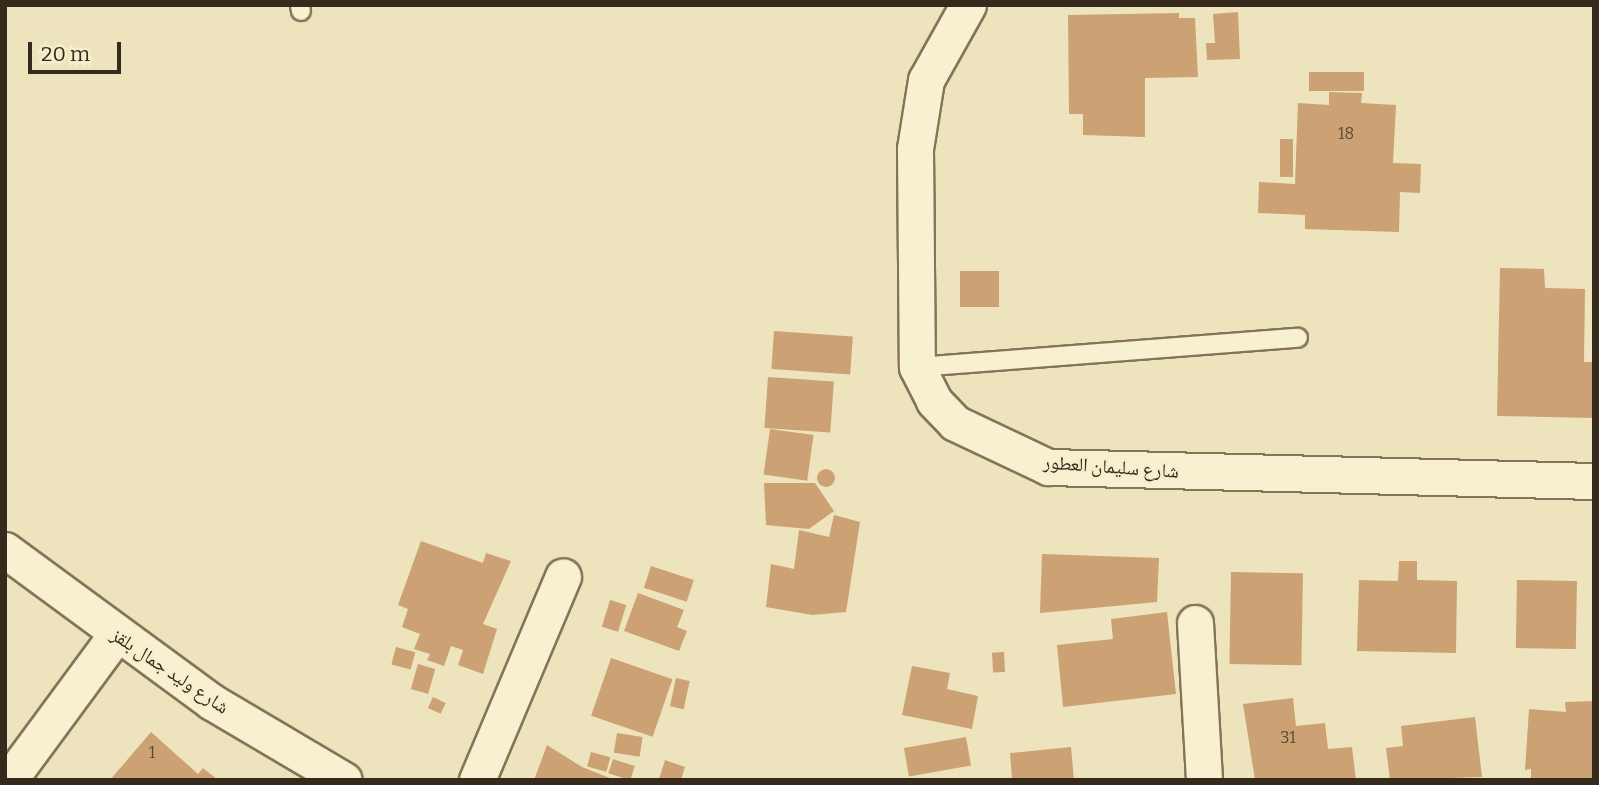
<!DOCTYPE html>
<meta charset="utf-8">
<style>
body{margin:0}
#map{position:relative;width:1599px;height:785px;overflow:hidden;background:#ede4be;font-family:Bitter,"Noto Naskh Arabic",serif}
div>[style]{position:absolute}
.building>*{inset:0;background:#cca174;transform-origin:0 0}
.round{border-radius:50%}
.roads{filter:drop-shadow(2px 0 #857457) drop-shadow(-2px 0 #857457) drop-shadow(0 2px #857457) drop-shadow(0 -2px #857457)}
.service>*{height:18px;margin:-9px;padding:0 9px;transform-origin:9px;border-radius:9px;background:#f8f1d1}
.minor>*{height:35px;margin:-17.5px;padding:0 17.5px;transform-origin:17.5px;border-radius:17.5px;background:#f8f1d1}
span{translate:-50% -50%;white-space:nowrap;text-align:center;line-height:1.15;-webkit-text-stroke:5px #f5eecd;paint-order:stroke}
.number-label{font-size:16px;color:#5b4832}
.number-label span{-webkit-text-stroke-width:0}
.street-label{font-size:19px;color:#352a1c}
.frame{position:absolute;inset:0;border:7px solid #352a1c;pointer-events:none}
.scale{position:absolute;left:28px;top:42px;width:93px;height:32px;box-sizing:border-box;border:4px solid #352a1c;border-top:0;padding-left:9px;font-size:21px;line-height:24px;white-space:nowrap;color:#352a1c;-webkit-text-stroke:5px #f5eecd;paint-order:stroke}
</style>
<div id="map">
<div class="building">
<i style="clip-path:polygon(1238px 12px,1240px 59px,1207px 60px,1206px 43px,1215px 43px,1213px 14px)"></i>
<i style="clip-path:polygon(1179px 13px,1179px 18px,1195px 18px,1198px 77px,1145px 78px,1145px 137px,1083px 135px,1083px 114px,1069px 114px,1068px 15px)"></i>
<i style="left:1364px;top:72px;width:19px;height:55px;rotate:90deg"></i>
<i style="clip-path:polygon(1329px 92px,1362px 93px,1361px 103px,1396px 105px,1393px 163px,1421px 164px,1420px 193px,1400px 192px,1399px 232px,1305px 229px,1305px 215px,1258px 213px,1259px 182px,1295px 184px,1298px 103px,1329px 105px)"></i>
<i style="left:1293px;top:139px;width:38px;height:13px;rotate:90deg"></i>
<i style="clip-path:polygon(1500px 268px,1544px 269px,1545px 288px,1585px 289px,1584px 362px,1594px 362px,1594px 418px,1497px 416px)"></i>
<i style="left:999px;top:271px;width:36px;height:39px;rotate:90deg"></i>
<i style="left:774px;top:331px;width:79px;height:38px;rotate:4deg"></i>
<i style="left:768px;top:377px;width:66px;height:51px;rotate:4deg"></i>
<i style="left:770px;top:429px;width:44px;height:46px;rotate:8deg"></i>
<i class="round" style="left:817px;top:469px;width:18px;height:18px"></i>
<i style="clip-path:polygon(764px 483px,815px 483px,834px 511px,809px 529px,766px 525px)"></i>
<i style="clip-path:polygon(834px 515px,860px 522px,846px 612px,812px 615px,766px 607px,771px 564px,794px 569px,799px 530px,829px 537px)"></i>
<i style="clip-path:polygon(421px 541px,483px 563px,486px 553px,511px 561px,483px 624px,497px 629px,483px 674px,458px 665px,463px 650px,451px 646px,444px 666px,427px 660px,430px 654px,414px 649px,420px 634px,402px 627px,408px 609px,398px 605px)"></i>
<i style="clip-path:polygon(1042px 554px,1159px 558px,1157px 602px,1040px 613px)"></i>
<i style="clip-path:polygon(1399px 561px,1417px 561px,1417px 580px,1457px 581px,1456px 653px,1357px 651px,1359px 580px,1398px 581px)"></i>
<i style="left:651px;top:566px;width:45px;height:23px;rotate:18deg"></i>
<i style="left:1231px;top:572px;width:72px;height:92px;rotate:1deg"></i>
<i style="left:1517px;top:580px;width:60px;height:68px;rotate:1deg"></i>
<i style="clip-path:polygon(638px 593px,684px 610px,677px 627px,687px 631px,679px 651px,624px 631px)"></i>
<i style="left:610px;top:600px;width:17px;height:28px;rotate:17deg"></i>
<i style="clip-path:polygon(1167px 612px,1176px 694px,1063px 707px,1057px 645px,1113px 639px,1111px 619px)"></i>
<i style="left:396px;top:647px;width:20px;height:18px;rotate:15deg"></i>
<i style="left:1004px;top:652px;width:20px;height:12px;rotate:87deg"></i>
<i style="left:611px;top:658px;width:65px;height:61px;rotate:19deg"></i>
<i style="left:418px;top:664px;width:18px;height:26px;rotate:16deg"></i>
<i style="clip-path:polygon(912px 666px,950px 673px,947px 689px,978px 696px,972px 729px,902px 715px)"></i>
<i style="left:676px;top:678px;width:14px;height:29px;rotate:12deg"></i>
<i style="left:433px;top:697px;width:14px;height:12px;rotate:25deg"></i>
<i style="clip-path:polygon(1293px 698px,1296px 726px,1325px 723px,1328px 749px,1352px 747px,1356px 780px,1255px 780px,1243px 704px)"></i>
<i style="clip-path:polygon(1594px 701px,1594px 780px,1531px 780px,1531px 769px,1525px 770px,1529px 709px,1566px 712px,1565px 702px)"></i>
<i style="clip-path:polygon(1475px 717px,1482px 777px,1390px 780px,1386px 748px,1403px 746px,1401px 726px)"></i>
<i style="clip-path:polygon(151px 732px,198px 774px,203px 768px,218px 780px,110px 780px)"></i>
<i style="left:617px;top:733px;width:26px;height:20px;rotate:9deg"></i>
<i style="left:966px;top:737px;width:29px;height:63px;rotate:80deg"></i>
<i style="clip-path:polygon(547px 745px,582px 767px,615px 780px,534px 780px)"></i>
<i style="clip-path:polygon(1071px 747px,1074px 780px,1012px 780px,1010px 753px)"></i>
<i style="left:591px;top:752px;width:20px;height:15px;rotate:15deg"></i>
<i style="left:613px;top:759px;width:23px;height:15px;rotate:18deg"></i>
<i style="clip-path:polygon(665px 760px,685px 767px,681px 780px,659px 779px)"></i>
</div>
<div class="roads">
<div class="service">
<i style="left:300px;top:5px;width:6px;rotate:81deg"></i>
<i style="left:917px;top:367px;width:382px;rotate:-4.4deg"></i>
</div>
<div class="minor">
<i style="left:968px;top:5px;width:86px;rotate:119.2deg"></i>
<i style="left:926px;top:80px;width:70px;rotate:99.1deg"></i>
<i style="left:915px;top:149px;width:218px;rotate:89.5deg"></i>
<i style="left:917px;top:367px;width:38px;rotate:63deg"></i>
<i style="left:934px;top:401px;width:30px;rotate:46deg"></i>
<i style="left:955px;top:423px;width:103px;rotate:25.3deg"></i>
<i style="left:1048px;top:467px;width:546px;rotate:1.47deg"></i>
<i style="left:5px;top:550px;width:257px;rotate:36.3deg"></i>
<i style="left:212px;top:702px;width:153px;rotate:30.6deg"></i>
<i style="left:1195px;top:623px;width:157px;rotate:86.7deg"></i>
<i style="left:9px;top:780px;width:180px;rotate:-53.6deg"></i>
<i style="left:477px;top:780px;width:221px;rotate:-67.1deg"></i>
</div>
</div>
<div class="number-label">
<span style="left:1346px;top:134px">18</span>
<span style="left:1288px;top:738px">31</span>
<span style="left:152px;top:753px">1</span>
</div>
<div class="street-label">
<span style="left:1111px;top:467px;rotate:4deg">شارع سليمان العطور</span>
<span style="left:170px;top:671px;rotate:34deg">شارع وليد جمال بلقز</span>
</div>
<div class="frame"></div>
<div class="scale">20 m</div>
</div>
